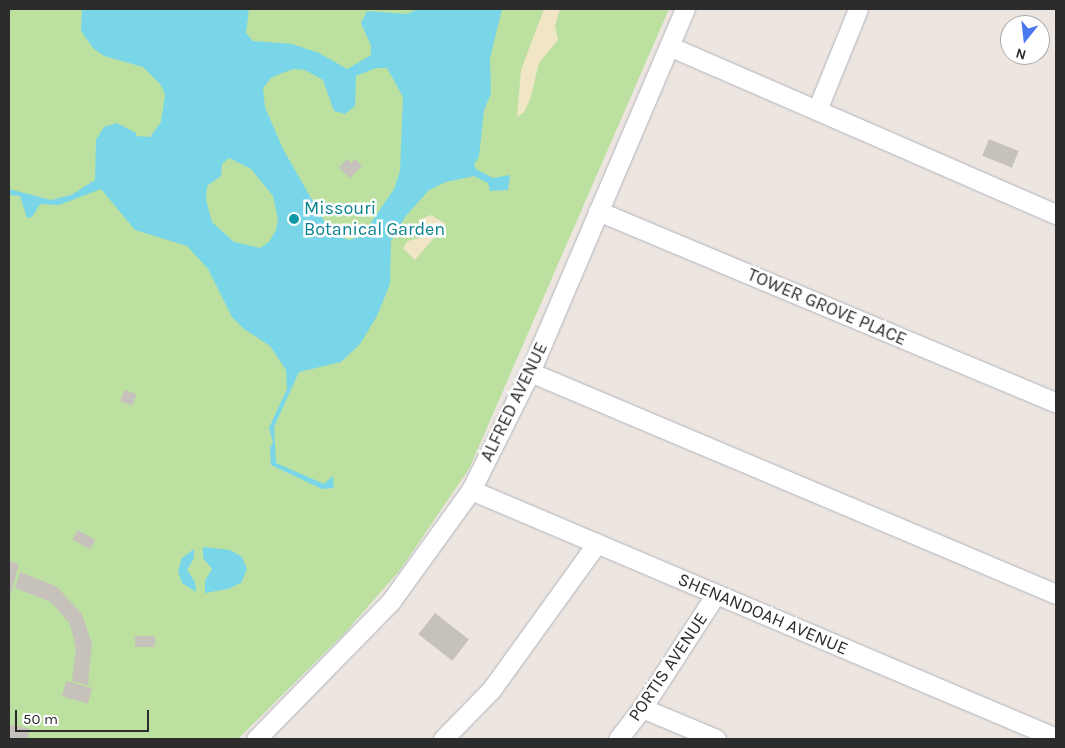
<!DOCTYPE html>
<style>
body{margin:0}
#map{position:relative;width:1065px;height:748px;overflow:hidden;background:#ede6e0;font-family:Karla,sans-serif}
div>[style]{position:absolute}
.green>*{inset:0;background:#bce0a0}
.sand>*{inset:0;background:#f0e5c5}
.water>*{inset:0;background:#79d6e9}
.building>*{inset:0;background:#c6c1bb;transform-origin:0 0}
.roads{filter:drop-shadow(0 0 1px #b0b3bc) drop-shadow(0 0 1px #b0b3bc)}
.minor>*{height:19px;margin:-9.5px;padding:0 9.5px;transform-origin:9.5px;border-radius:9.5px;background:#fff}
.dots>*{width:14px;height:14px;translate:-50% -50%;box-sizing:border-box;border:2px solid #fff;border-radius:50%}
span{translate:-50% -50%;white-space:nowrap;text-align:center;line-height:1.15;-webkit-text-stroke:5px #fff;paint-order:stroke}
.culture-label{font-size:18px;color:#0d838f}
.left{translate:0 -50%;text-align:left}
.street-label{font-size:18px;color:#2c2c2c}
.frame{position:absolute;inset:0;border:10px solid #2c2c2c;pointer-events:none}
.north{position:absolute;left:1000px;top:15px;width:50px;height:50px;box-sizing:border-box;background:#fff;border:1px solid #ababab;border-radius:50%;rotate:196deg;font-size:14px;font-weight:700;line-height:20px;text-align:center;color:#2c2c2c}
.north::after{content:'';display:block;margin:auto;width:18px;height:22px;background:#4a78f0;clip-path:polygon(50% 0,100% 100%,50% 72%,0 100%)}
.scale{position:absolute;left:15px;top:710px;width:134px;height:22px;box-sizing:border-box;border:2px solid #2c2c2c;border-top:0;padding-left:6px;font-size:15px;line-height:18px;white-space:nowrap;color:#2c2c2c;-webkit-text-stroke:4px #fff;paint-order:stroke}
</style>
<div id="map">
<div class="green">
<i style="clip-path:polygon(9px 9px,669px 9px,469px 469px,400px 570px,344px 634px,238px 739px,9px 739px)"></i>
</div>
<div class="sand">
<i style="clip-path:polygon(544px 9px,560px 9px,555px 26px,558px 40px,539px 63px,530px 100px,524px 112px,517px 117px,521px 70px)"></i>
<i style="clip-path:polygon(431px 215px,446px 224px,415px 260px,403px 248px,408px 241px,422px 237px,419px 220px)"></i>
</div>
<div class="water">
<i style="clip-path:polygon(evenodd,82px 9px,249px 9px,246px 33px,253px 41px,292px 44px,319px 53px,347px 69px,371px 55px,371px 46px,361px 23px,367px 11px,407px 14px,418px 9px,502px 9px,490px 58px,491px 94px,484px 110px,479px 156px,474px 165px,476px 169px,493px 178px,510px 175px,508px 190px,490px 191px,488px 183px,474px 176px,446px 182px,429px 190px,405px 217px,391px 241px,390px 284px,377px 316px,360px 344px,341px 362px,299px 372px,274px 427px,276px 463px,324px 484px,333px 476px,334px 488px,322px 489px,271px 465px,270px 448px,273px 442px,269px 428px,287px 389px,286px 370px,270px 346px,244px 329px,232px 317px,208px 269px,187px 246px,135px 230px,101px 189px,59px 205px,40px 204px,32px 217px,27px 218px,20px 196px,9px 195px,9px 189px,51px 200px,71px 195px,95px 180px,96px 140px,104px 127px,117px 123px,136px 133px,136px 136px,150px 137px,161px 122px,165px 95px,161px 85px,143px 67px,104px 56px,93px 48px,81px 31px,82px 9px,376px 68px,387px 68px,403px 97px,400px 171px,394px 189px,362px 236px,349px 240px,331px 233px,283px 149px,265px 107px,263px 88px,271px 78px,282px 73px,294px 69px,305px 70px,323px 80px,334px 111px,345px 114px,355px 106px,356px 76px,376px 68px,82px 9px,229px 158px,251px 169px,273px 196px,278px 219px,276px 230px,269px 242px,260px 248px,234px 242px,212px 222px,206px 200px,207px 186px,221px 176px,222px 164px,229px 158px)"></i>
<i style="clip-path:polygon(203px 547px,230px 550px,242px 557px,247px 569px,241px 583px,228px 589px,205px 593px,205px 581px,212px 569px,203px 558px)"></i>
<i style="clip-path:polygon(194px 549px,194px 558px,187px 570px,195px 582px,196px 592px,182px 583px,178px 571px,182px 558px)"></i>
</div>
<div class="building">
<i style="left:989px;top:139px;width:32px;height:18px;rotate:22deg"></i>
<i style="clip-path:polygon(347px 159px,351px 163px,355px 159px,362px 166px,350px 178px,339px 168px)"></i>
<i style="left:124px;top:390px;width:13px;height:12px;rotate:18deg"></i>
<i style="left:78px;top:530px;width:20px;height:11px;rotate:30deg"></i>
<i style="clip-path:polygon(9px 561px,19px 564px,11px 594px,9px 594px)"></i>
<i style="clip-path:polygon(20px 572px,56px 586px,82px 614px,92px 644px,88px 685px,72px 681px,76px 648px,70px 624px,51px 602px,15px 588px)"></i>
<i style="left:435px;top:613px;width:43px;height:27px;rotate:38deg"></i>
<i style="left:155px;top:636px;width:11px;height:20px;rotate:90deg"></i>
<i style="left:66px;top:681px;width:27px;height:16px;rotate:15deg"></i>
<i style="clip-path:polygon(12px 725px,30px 729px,27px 739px,9px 739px,9px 727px)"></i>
</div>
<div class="roads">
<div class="minor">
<i style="left:669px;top:46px;width:422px;rotate:23.5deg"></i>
<i style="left:817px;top:110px;width:109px;rotate:-67.9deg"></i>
<i style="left:598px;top:211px;width:497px;rotate:22.7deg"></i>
<i style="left:530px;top:372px;width:571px;rotate:22.88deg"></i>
<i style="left:471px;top:490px;width:635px;rotate:22.97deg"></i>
<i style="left:642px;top:708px;width:80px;rotate:22.7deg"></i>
<i style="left:256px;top:739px;width:193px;rotate:-45.6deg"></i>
<i style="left:391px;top:601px;width:137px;rotate:-54.2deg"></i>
<i style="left:471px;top:490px;width:132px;rotate:-63.4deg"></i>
<i style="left:530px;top:372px;width:395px;rotate:-66.9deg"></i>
<i style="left:443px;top:739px;width:69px;rotate:-45.6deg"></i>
<i style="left:491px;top:690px;width:181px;rotate:-54.2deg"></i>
<i style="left:618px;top:739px;width:39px;rotate:-52deg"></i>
<i style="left:642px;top:708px;width:136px;rotate:-57deg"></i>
</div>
</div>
<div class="dots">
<i style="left:294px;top:219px;background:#0f9aa8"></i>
</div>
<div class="culture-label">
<span class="left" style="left:304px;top:219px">Missouri<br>Botanical Garden</span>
</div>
<div class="street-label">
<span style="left:827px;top:307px;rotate:23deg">TOWER GROVE PLACE</span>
<span style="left:514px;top:402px;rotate:-64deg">ALFRED AVENUE</span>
<span style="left:763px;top:614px;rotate:23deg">SHENANDOAH AVENUE</span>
<span style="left:668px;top:667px;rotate:-56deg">PORTIS AVENUE</span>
</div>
<div class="frame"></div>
<div class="north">N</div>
<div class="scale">50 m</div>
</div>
